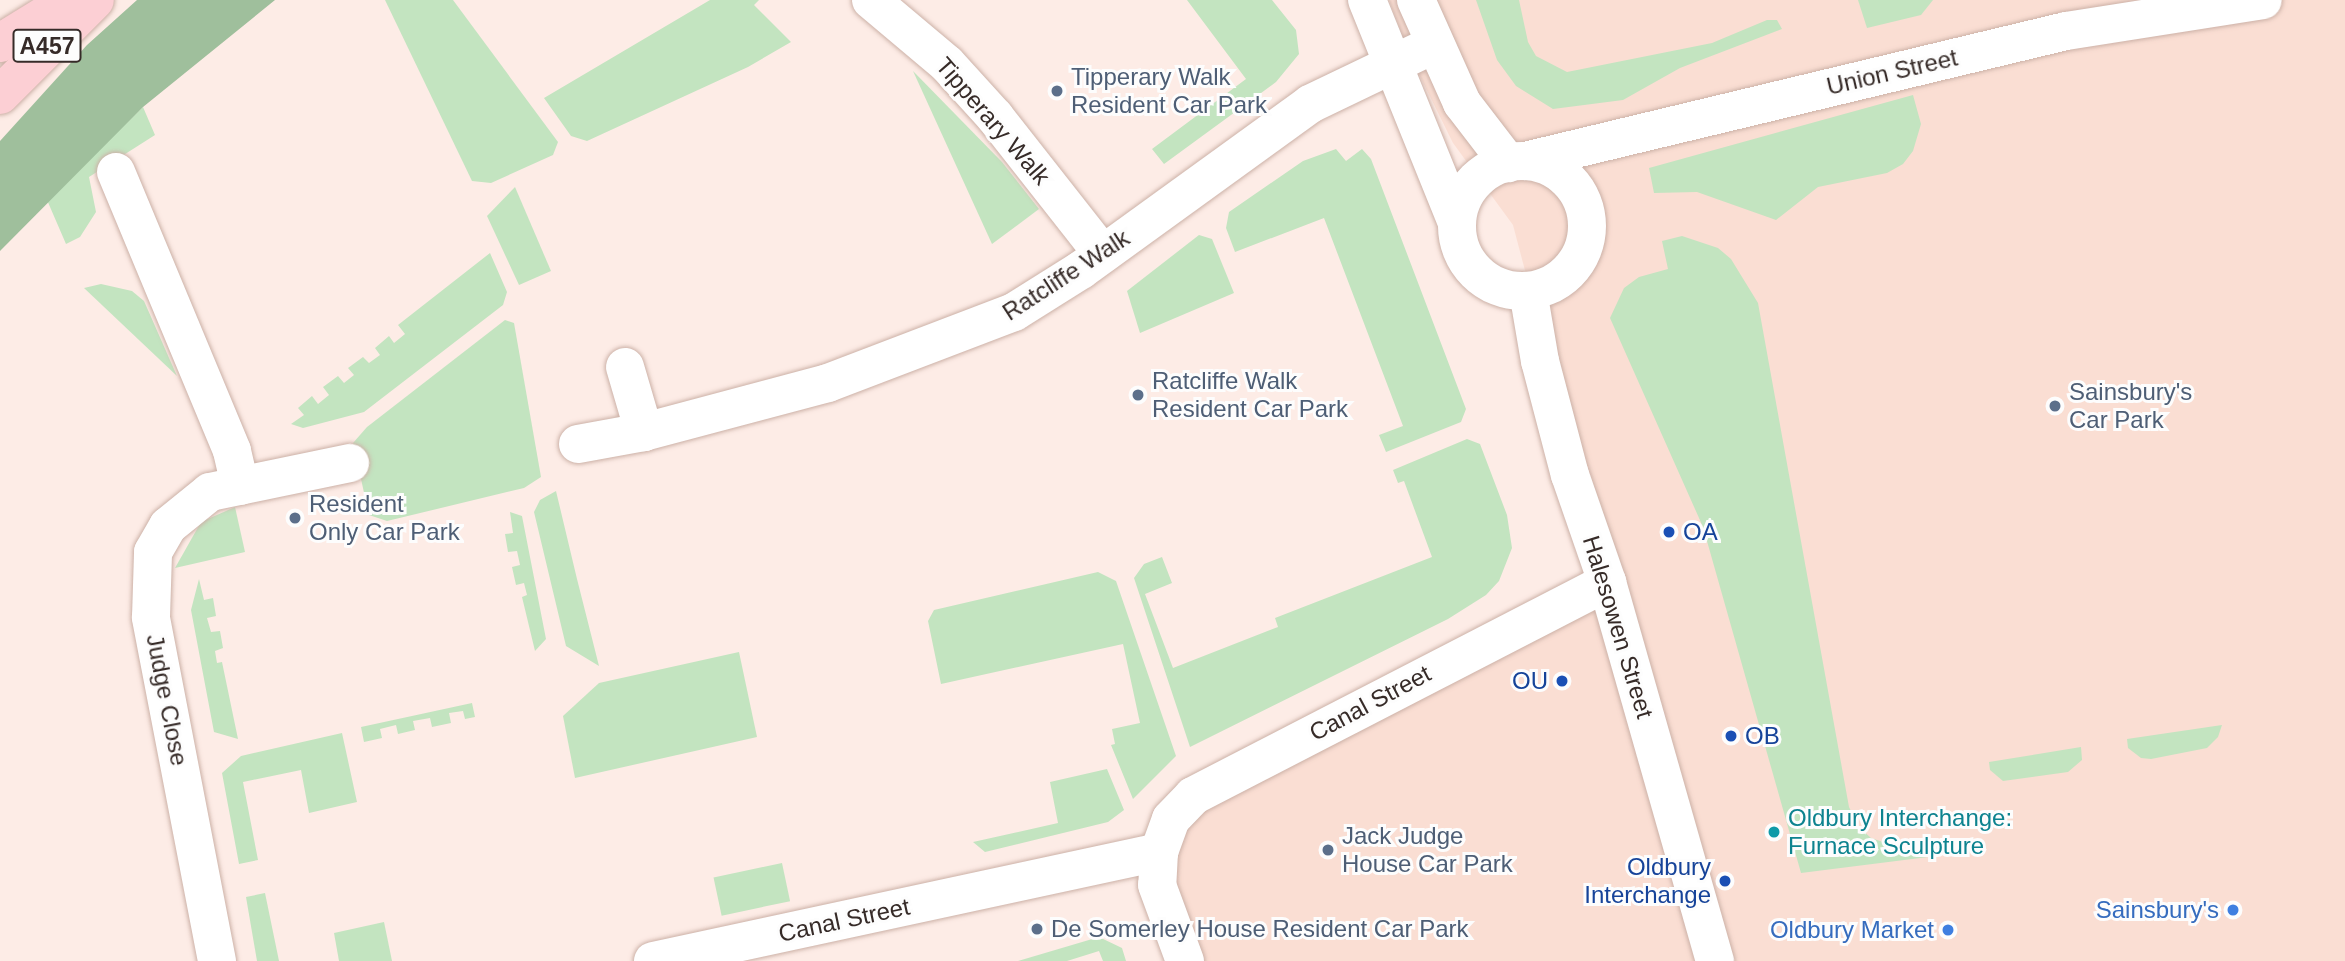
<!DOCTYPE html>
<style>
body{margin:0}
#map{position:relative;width:2345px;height:961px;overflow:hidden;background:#fdece6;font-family:Helvetica,sans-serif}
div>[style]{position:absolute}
.built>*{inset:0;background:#faded3}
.green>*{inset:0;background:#c3e4c0;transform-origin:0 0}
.forest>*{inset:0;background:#9fbf9c}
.roads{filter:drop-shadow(0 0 2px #ccb1a7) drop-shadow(0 0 2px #ccb1a7)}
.street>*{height:38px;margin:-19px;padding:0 19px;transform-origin:19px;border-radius:19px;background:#fff}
.secondary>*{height:38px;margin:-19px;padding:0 19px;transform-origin:19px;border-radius:19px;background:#fff}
.secondary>.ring{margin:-19px;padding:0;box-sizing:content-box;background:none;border:38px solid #fff;border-radius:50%}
.primary>*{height:38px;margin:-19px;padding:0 19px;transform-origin:19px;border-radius:19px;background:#fccfd4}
.dots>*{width:19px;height:19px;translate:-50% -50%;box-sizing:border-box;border:4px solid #fdfdfd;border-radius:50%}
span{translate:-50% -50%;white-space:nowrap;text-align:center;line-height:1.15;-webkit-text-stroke:6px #fdfdfd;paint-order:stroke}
.shield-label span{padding:2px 5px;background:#fdfdfd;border:2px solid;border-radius:5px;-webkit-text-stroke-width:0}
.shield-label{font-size:23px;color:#362b28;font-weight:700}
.street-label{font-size:24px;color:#362b28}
.service-label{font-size:24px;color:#4e5e75}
.left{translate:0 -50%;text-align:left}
.transit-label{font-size:24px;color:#164399}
.right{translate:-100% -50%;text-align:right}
.culture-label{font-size:24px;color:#0d838f}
.shop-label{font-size:24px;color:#366cbe}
</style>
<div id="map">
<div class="built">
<i style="clip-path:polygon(1389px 0,2345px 0,2345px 961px,1185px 961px,1159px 852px,1171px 820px,1607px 582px,1513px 225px,1453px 143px,1409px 54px)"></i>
</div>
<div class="green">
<i style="clip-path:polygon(385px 0,453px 0,558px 142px,553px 155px,491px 183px,472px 181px)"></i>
<i style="clip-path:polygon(710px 0,759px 0,754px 5px,791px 42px,748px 67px,587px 141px,571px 136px,544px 98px)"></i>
<i style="clip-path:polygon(1187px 0,1272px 0,1296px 30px,1299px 54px,1276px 82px,1164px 164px,1152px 149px,1246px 79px)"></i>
<i style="clip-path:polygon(1476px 0,1519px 0,1528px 42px,1536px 56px,1567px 72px,1712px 43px,1767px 20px,1777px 20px,1782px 29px,1680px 68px,1623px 100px,1553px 109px,1516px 86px,1497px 60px)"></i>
<i style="clip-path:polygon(1858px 0,1933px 0,1921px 15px,1867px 28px)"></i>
<i style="clip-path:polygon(913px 71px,1002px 162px,1039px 209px,992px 244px)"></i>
<i style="clip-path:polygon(1913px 95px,1921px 124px,1913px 151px,1903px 164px,1887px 173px,1818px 187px,1776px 220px,1697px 192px,1654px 193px,1649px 168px)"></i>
<i style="clip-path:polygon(143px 107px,155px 135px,89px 177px,96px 212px,80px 237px,66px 244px,47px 200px)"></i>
<i style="clip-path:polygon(1336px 149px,1346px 161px,1362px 149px,1371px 159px,1466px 409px,1461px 422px,1386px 452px,1379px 435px,1403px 426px,1324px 218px,1235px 252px,1226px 228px,1229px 212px,1303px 161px)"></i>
<i style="clip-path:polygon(515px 187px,551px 271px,519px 285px,487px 216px)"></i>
<i style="clip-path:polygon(1199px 235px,1212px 239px,1234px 293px,1140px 333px,1127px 291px)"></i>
<i style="clip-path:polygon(1682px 236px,1718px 248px,1731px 259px,1758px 303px,1849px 807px,1859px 827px,1871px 838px,1928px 857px,1801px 873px,1703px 527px,1610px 318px,1624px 288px,1639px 277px,1668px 269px,1662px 241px)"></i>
<i style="clip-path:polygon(490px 253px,507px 292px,503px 305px,364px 412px,303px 428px,291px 424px,304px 415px,298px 408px,312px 396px,318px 404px,329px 395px,323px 387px,338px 376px,344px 383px,354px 375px,348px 368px,363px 357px,369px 363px,380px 355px,375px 348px,389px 336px,394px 343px,405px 334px,398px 325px)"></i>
<i style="clip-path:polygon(101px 284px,132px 291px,144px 301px,177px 376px,84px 288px)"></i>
<i style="clip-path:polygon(505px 320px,514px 323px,541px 477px,524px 488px,387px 521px,369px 515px,353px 443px,367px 427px)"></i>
<i style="clip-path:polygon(1467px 439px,1480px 444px,1507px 515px,1512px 548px,1499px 581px,1486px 595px,1448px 619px,1190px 747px,1134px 578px,1144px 564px,1162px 557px,1172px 583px,1145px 594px,1173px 668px,1278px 627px,1275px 618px,1432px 557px,1404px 481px,1398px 483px,1393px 470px)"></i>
<i style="clip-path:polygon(556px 491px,577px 579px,599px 666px,566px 646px,534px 512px,540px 500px)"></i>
<i style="clip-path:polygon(235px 507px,245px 552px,175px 568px,201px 522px)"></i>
<i style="clip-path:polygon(510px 512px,522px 516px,546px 639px,535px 651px,522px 597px,527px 595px,524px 583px,516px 585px,512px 567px,520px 565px,517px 551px,508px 552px,505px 534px,513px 533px)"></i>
<i style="clip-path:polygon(1098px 572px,1116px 581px,1176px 756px,1133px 799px,1111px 745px,1115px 744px,1112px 729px,1140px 723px,1123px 644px,941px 684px,928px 621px,934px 610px)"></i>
<i style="clip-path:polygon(199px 579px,204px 600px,213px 598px,216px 616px,207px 618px,211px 632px,220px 631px,223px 648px,215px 651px,217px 663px,222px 662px,238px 739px,214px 732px,191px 610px)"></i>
<i style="clip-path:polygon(739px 652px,757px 737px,575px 778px,563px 716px,599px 683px)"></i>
<i style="clip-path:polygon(472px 703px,475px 717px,465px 719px,463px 711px,449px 713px,451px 723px,432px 727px,430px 718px,413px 721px,415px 730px,398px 734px,396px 725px,380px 729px,382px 738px,364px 742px,361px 727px)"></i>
<i style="clip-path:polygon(2222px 725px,2218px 737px,2207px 748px,2151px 759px,2141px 758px,2128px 748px,2127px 739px)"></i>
<i style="clip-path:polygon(342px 733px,357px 802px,309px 813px,301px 770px,243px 782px,258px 860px,239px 864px,222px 773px,241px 756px)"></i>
<i style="clip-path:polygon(2081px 747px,2082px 760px,2068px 772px,2003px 781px,1990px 770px,1989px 762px)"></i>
<i style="clip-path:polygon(1107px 769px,1124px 810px,1108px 822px,985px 852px,973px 842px,1058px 823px,1050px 782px)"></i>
<i style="left:782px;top:863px;width:39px;height:70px;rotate:78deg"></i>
<i style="clip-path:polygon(265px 893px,279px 961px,257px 961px,246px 897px)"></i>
<i style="clip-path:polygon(384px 922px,392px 961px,339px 961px,334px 933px)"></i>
<i style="clip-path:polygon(1099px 937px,1122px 948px,1126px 961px,1103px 961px,1099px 951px,1067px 961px,1018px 961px)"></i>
</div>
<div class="forest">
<i style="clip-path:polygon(137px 0,275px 0,143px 107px,0 251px,0 141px,87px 45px)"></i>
</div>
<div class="roads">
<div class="street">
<i style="left:871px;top:0;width:99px;rotate:40.1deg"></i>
<i style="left:947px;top:64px;width:72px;rotate:47.8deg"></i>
<i style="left:995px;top:117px;width:174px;rotate:51.8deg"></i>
<i style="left:1525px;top:161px;width:556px;rotate:-13.51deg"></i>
<i style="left:2066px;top:31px;width:199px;rotate:-8.9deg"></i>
<i style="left:116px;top:172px;width:302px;rotate:67.4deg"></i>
<i style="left:232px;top:451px;width:36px;rotate:77deg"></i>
<i style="left:625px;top:367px;width:68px;rotate:73.7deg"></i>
<i style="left:578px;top:444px;width:67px;rotate:-10.3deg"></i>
<i style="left:644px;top:432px;width:190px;rotate:-14.9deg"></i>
<i style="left:828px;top:383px;width:199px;rotate:-20.9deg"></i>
<i style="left:1014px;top:312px;width:79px;rotate:-32.1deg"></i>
<i style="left:1081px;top:270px;width:283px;rotate:-35.9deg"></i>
<i style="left:1310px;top:104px;width:136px;rotate:-25.6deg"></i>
<i style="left:1159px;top:852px;width:33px;rotate:93deg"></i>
<i style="left:1157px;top:885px;width:81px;rotate:69.8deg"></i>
<i style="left:217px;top:961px;width:350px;rotate:-100.9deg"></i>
<i style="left:151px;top:617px;width:65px;rotate:-88.2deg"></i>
<i style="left:153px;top:552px;width:30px;rotate:-60deg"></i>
<i style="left:168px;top:526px;width:54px;rotate:-39deg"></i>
<i style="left:210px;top:492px;width:143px;rotate:-11.7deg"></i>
<i style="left:653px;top:961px;width:518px;rotate:-12.16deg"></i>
<i style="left:1159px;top:852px;width:35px;rotate:-70deg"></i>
<i style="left:1171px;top:819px;width:32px;rotate:-46deg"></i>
<i style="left:1193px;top:796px;width:466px;rotate:-27.3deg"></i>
</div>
<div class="secondary">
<i style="left:1367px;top:0;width:240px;rotate:68deg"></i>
<i style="left:1416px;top:0;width:113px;rotate:65.9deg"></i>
<i style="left:1462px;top:103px;width:76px;rotate:52.5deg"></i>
<i class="ring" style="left:1457px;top:161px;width:92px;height:92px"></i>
<i style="left:1528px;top:291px;width:71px;rotate:80.3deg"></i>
<i style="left:1540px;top:361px;width:118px;rotate:75.3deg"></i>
<i style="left:1570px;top:475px;width:113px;rotate:70.9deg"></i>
<i style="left:1607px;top:582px;width:394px;rotate:74.1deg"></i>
</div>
<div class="primary">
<i style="left:0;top:43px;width:82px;rotate:-31.6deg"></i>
<i style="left:0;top:95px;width:134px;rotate:-45deg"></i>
</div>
</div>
<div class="dots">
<i style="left:1057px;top:91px;background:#5c6f8a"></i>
<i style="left:1138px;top:395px;background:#5c6f8a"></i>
<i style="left:2055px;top:406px;background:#5c6f8a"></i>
<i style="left:295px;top:518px;background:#5c6f8a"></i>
<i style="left:1669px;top:532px;background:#1a4fb4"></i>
<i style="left:1562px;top:681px;background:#1a4fb4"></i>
<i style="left:1731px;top:736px;background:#1a4fb4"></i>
<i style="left:1774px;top:832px;background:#0f9aa8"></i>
<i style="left:1328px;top:850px;background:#5c6f8a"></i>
<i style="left:1725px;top:881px;background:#1a4fb4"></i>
<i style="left:2233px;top:910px;background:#3f7fe0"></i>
<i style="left:1037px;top:929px;background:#5c6f8a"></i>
<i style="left:1948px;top:930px;background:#3f7fe0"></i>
</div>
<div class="shield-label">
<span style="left:47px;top:46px">A457</span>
</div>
<div class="street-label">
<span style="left:1892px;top:72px;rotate:-13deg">Union Street</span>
<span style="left:993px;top:121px;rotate:49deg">Tipperary Walk</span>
<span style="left:1066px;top:275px;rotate:-33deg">Ratcliffe Walk</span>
<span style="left:1618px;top:627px;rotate:73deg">Halesowen Street</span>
<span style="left:167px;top:700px;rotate:79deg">Judge Close</span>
<span style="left:1370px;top:703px;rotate:-28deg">Canal Street</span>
<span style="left:844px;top:920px;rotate:-12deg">Canal Street</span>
</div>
<div class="service-label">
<span class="left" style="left:1071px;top:91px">Tipperary Walk<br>Resident Car Park</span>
<span class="left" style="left:1152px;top:395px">Ratcliffe Walk<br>Resident Car Park</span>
<span class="left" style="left:2069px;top:406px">Sainsbury's<br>Car Park</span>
<span class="left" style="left:309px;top:518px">Resident<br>Only Car Park</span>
<span class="left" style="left:1342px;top:850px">Jack Judge<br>House Car Park</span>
<span class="left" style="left:1051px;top:929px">De Somerley House Resident Car Park</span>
</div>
<div class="transit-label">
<span class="left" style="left:1683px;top:532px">OA</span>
<span class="right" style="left:1548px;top:681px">OU</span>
<span class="left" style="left:1745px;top:736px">OB</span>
<span class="right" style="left:1711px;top:881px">Oldbury<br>Interchange</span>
</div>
<div class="culture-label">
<span class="left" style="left:1788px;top:832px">Oldbury Interchange:<br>Furnace Sculpture</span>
</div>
<div class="shop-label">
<span class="right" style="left:2219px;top:910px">Sainsbury's</span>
<span class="right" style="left:1934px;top:930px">Oldbury Market</span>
</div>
</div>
